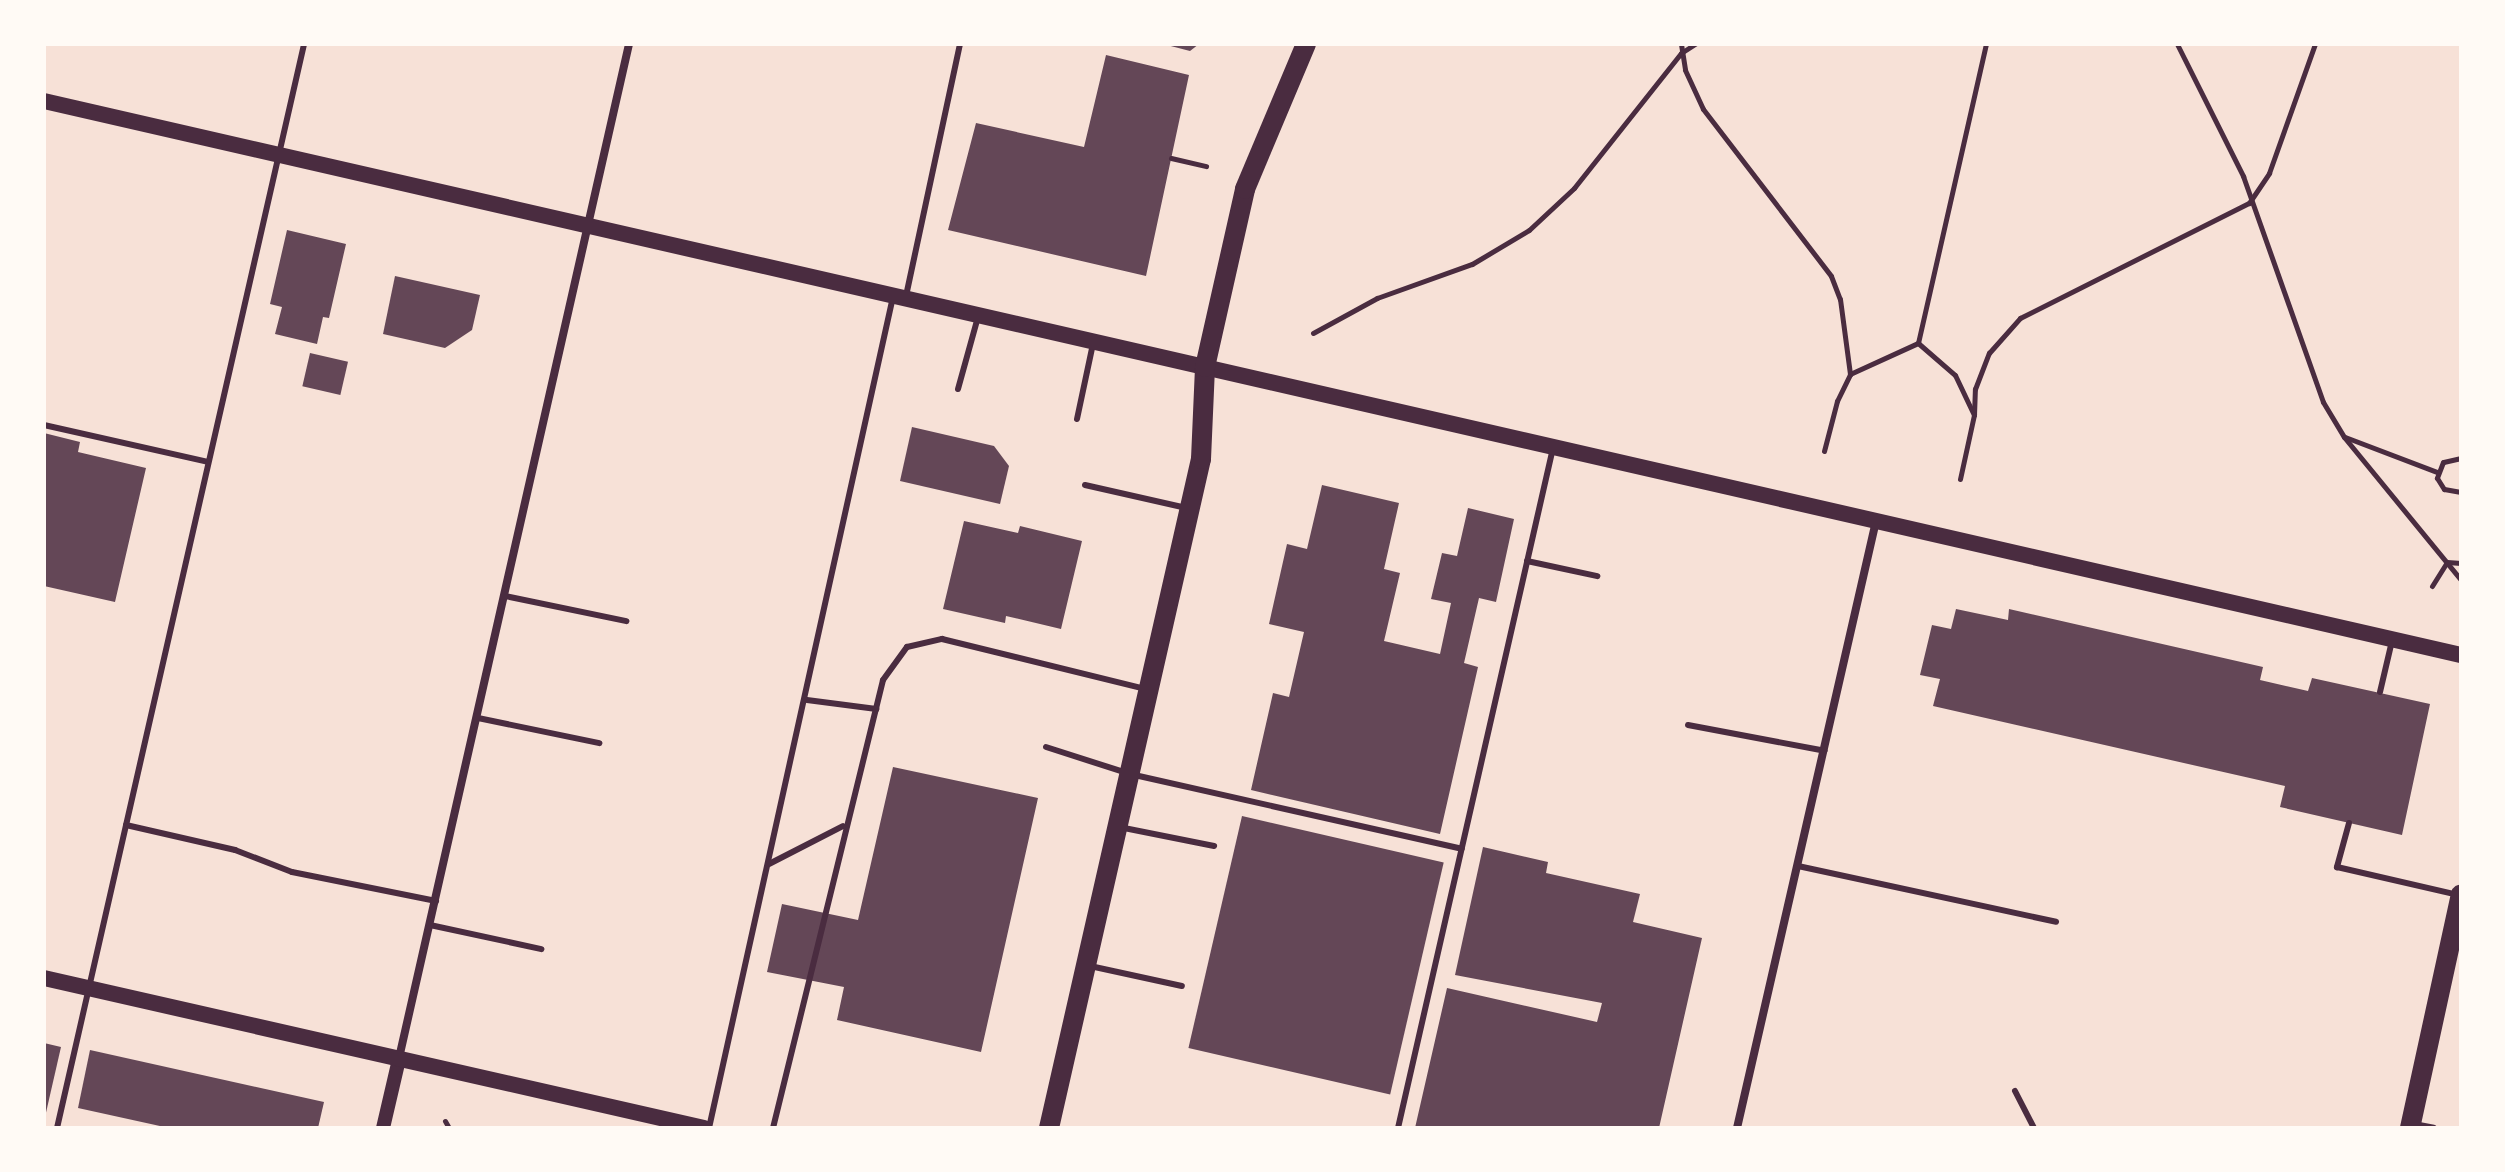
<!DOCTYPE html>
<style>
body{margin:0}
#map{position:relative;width:2505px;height:1172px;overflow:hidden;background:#f7e1d7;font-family:Jost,sans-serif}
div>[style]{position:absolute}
.building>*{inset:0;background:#644757;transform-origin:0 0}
.path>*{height:5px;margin:-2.5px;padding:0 2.5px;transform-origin:2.5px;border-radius:2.5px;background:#4a2c40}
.service>*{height:6px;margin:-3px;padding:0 3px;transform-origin:3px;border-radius:3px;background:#4a2c40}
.minor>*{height:8px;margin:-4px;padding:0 4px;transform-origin:4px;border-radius:4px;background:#4a2c40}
.tertiary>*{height:14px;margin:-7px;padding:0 7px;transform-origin:7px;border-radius:7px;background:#4a2c40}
.secondary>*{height:16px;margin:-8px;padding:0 8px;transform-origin:8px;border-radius:8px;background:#4a2c40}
.primary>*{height:20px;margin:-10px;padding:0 10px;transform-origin:10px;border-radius:10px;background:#4a2c40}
span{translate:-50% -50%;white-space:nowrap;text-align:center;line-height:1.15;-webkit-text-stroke:8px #fffaf5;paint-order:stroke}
.frame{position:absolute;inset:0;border:46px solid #fffaf5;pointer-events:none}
</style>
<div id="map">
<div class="building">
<i style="clip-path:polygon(1163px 44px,1199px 44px,1190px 51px)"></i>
<i style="clip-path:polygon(1106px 55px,1189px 75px,1146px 276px,948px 230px,976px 123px,1084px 147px)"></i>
<i style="clip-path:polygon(287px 230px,346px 244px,329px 318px,323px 317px,317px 344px,275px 334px,282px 307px,270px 304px)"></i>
<i style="clip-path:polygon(395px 276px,480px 295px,472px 330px,445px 348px,383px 334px)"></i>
<i style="left:310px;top:353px;width:39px;height:34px;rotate:13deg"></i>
<i style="clip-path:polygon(912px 427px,994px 446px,1009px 466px,1000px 504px,900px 481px)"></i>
<i style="clip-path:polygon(44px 433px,80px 442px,78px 452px,146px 468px,115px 602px,44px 586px)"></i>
<i style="clip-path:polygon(1322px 485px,1399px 503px,1384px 569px,1400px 573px,1384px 641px,1440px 654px,1451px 603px,1431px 599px,1442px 553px,1457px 556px,1468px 508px,1514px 519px,1496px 602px,1479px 598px,1464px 663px,1478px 667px,1440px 834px,1251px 790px,1273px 693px,1289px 697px,1304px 632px,1269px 624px,1287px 544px,1307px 549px)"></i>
<i style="clip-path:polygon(964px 521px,1018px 533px,1020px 526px,1082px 541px,1061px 629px,1006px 616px,1005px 623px,943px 609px)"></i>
<i style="clip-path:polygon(1956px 609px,2008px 620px,2009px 609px,2263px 667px,2260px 680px,2308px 691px,2312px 678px,2430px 704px,2402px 835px,2280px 807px,2285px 786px,1933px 706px,1940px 679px,1920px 675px,1932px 625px,1951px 629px)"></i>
<i style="clip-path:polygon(893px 767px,1038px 798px,981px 1052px,837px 1020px,844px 987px,767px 972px,782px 904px,858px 920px)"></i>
<i style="left:1242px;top:816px;width:207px;height:238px;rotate:13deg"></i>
<i style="clip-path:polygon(1483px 847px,1548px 862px,1546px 873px,1640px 894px,1633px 922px,1702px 938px,1659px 1128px,1415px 1128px,1447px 988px,1597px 1022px,1602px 1003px,1455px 975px)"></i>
<i style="clip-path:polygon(44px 1043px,61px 1047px,45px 1117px,44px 1117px)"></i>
<i style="clip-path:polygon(90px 1050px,324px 1102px,318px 1128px,169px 1128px,78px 1108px)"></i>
</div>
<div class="path">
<i style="left:1681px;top:44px;width:26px;rotate:81deg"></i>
<i style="left:1685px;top:70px;width:43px;rotate:65.2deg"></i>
<i style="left:1703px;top:109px;width:210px;rotate:52.5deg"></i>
<i style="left:1831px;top:276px;width:25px;rotate:69deg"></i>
<i style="left:1840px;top:299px;width:76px;rotate:82.4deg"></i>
<i style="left:1850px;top:374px;width:75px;rotate:-24.5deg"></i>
<i style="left:1918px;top:343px;width:49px;rotate:40.9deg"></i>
<i style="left:1955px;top:375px;width:44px;rotate:64.6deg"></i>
<i style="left:1974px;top:415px;width:26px;rotate:-88deg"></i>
<i style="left:1975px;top:389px;width:39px;rotate:-69deg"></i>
<i style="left:1989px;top:353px;width:47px;rotate:-48.5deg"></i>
<i style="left:2020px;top:318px;width:256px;rotate:-26.7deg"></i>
<i style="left:2249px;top:203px;width:36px;rotate:-56deg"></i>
<i style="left:2269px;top:173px;width:137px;rotate:-70.4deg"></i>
<i style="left:2177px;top:44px;width:148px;rotate:63.4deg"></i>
<i style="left:2243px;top:176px;width:240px;rotate:70.5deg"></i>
<i style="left:2323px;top:402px;width:41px;rotate:59deg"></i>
<i style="left:2344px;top:437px;width:185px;rotate:50.7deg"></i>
<i style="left:1171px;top:158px;width:36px;rotate:13deg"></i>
<i style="left:1313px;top:333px;width:73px;rotate:-28.7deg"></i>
<i style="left:1377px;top:298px;width:101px;rotate:-19.7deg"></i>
<i style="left:1472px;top:264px;width:66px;rotate:-30.8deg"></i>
<i style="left:1529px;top:230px;width:62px;rotate:-43deg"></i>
<i style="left:1574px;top:188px;width:172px;rotate:-51.6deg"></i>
<i style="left:1681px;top:53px;width:17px;rotate:-33deg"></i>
<i style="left:1918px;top:343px;width:307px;rotate:-77.2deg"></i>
<i style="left:2345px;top:437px;width:98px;rotate:20.8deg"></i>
<i style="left:1824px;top:451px;width:52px;rotate:-75.4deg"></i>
<i style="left:1837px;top:401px;width:30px;rotate:-64deg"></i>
<i style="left:2461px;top:458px;width:18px;rotate:167deg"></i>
<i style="left:2443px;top:462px;width:17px;rotate:111deg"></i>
<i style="left:2437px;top:478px;width:13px;rotate:58deg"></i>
<i style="left:2444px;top:489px;width:17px;rotate:10deg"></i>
<i style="left:1960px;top:479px;width:66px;rotate:-77.7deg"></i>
<i style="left:2432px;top:586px;width:28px;rotate:-58deg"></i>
<i style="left:2447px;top:562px;width:14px;rotate:4deg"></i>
<i style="left:445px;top:1121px;width:8px;rotate:60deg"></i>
</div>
<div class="service">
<i style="left:906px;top:296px;width:258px;rotate:-77.9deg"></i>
<i style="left:958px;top:389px;width:75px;rotate:-74.5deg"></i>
<i style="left:1077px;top:419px;width:77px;rotate:-78deg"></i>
<i style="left:44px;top:425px;width:168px;rotate:12.7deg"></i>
<i style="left:1085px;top:485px;width:104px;rotate:12.8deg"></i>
<i style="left:1527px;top:561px;width:72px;rotate:12.1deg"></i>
<i style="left:505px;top:596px;width:124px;rotate:11.7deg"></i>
<i style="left:2380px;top:692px;width:52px;rotate:-76.8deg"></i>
<i style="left:807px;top:700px;width:70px;rotate:7.4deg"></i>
<i style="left:478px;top:718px;width:124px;rotate:11.7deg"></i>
<i style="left:1688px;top:725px;width:139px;rotate:10.7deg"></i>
<i style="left:1046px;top:747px;width:88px;rotate:17.8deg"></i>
<i style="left:1130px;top:774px;width:340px;rotate:12.7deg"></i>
<i style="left:2349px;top:823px;width:46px;rotate:105.3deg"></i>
<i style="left:2337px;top:867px;width:124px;rotate:13deg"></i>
<i style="left:126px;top:825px;width:112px;rotate:12.9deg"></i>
<i style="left:235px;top:850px;width:61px;rotate:21.1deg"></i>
<i style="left:292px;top:872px;width:147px;rotate:11.4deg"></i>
<i style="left:1119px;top:827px;width:97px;rotate:11.3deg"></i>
<i style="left:769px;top:864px;width:83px;rotate:-27.2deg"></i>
<i style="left:1798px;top:866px;width:264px;rotate:12.2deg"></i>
<i style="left:430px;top:925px;width:114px;rotate:12.2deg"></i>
<i style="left:1090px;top:966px;width:94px;rotate:12.3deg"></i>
<i style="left:2015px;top:1091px;width:42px;rotate:62.8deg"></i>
<i style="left:2414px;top:1124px;width:20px;rotate:11deg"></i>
<i style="left:57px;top:1128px;width:1112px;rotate:-77.16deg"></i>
<i style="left:709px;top:1128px;width:851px;rotate:-77.52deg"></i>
<i style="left:773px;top:1128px;width:461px;rotate:-76.2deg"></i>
<i style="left:883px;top:680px;width:41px;rotate:-54deg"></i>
<i style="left:907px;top:647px;width:36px;rotate:-13deg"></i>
<i style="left:942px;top:639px;width:209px;rotate:13.8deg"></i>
<i style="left:1398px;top:1128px;width:697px;rotate:-77.16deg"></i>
</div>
<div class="minor">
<i style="left:399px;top:1058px;width:1040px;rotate:-77.22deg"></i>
<i style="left:1737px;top:1128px;width:623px;rotate:-77.1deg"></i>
</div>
<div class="tertiary">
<i style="left:383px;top:1128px;width:71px;rotate:-76.9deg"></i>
</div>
<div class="secondary">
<i style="left:44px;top:101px;width:2480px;rotate:12.91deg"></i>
<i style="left:44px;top:978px;width:677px;rotate:12.8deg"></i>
</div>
<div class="primary">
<i style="left:1049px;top:1128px;width:686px;rotate:-77.2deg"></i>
<i style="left:1201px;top:459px;width:92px;rotate:-87.5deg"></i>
<i style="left:1205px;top:367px;width:182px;rotate:-77.3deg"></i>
<i style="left:1245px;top:189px;width:157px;rotate:-67.2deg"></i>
<i style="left:2410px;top:1128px;width:239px;rotate:-77.7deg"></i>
</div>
<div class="frame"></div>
</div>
